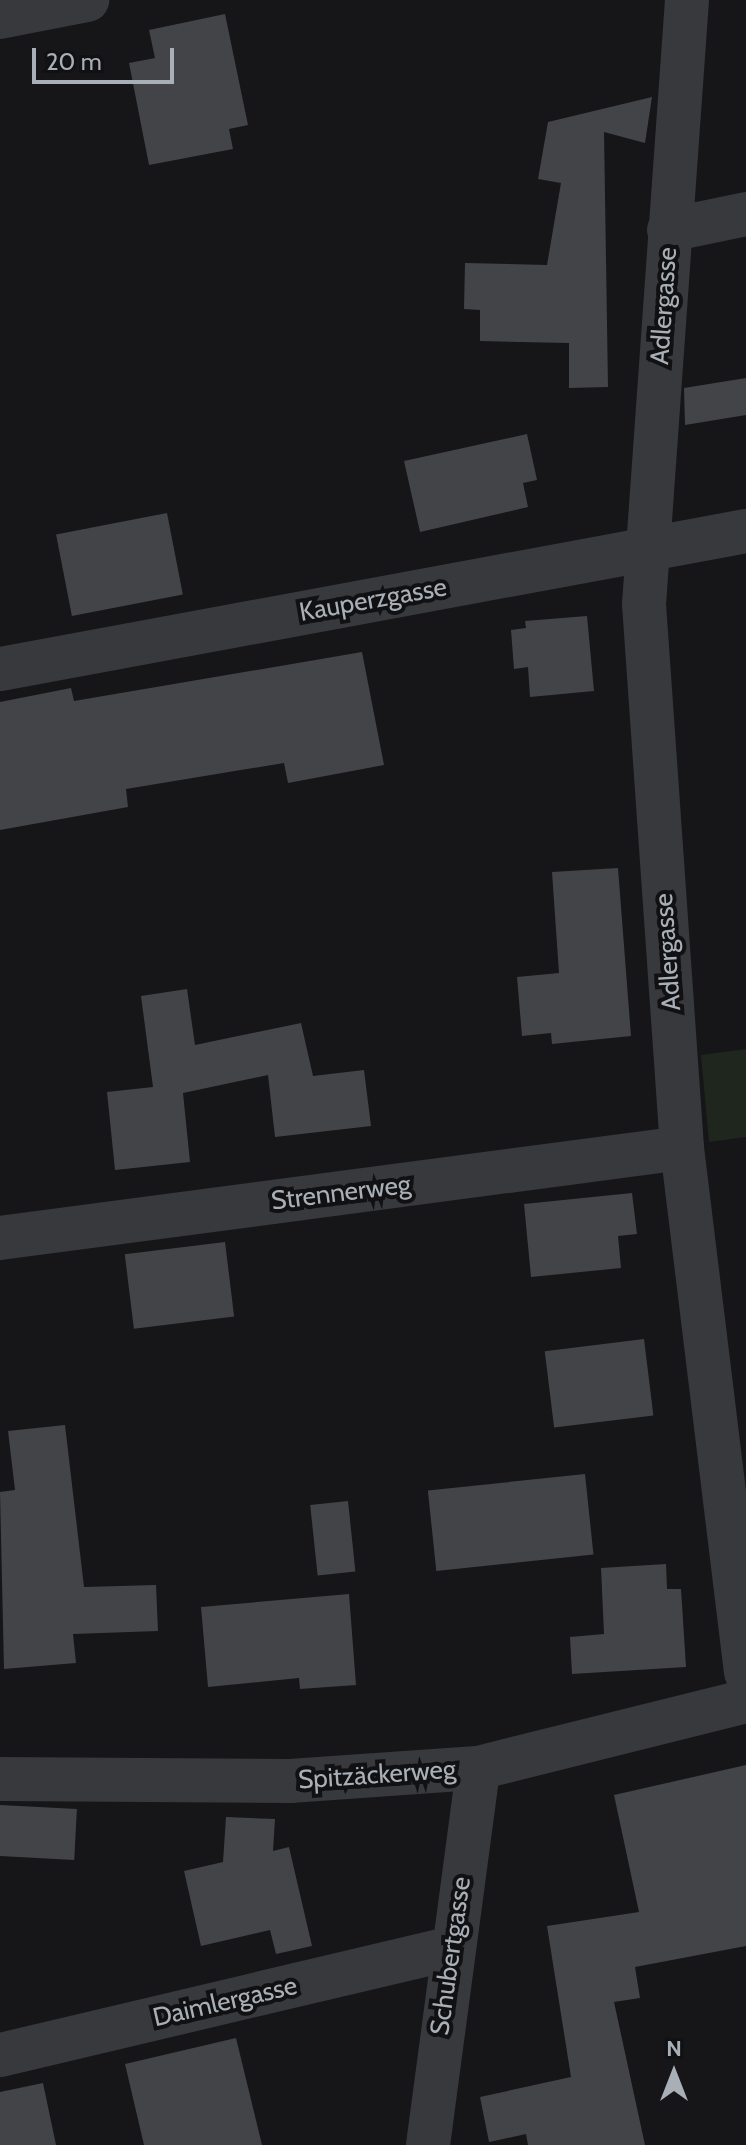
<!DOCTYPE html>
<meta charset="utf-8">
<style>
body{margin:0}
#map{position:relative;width:746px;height:2145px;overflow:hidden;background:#161618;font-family:Cabin,sans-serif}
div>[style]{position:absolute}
.green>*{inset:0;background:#1e261e}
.building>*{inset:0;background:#434448;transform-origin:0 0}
.minor>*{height:44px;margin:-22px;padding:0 22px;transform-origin:22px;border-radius:22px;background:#37393d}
span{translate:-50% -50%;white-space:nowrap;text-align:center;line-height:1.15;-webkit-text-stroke:8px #111113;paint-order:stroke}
.street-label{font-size:26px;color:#a9afb7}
.north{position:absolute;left:634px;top:2033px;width:80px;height:80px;-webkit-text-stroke:6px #111113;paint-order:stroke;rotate:0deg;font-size:22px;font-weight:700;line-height:32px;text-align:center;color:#a9afb7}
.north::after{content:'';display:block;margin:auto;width:28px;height:36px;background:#a9afb7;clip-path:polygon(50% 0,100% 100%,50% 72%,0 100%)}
.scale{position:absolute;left:32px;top:48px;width:142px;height:36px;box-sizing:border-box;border:4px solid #a9afb7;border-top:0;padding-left:10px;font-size:24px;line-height:28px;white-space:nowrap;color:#a9afb7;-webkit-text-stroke:6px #111113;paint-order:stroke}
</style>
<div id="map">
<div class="green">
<i style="clip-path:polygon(746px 1049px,746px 1137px,709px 1142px,701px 1055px)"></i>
</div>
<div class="building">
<i style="clip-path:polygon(225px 14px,248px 125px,229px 129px,233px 149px,149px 165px,129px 63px,155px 58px,149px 30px)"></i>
<i style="clip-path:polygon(652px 97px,645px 143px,604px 132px,608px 387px,569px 388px,569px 343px,480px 341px,480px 310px,464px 309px,465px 263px,547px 265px,561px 183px,538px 179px,548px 122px)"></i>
<i style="clip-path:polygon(746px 378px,746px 415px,685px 425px,684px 388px)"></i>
<i style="clip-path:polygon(527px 434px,537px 480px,523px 483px,528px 507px,420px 532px,404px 461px)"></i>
<i style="left:167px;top:513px;width:83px;height:113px;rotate:79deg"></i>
<i style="clip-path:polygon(587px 616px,594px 691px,530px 697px,528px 667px,514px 669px,511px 630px,526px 628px,525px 621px)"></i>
<i style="clip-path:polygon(362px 652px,384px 765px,288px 783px,284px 763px,126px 789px,128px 807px,0 830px,0 702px,71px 688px,74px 701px)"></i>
<i style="clip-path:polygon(618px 868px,631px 1036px,552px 1044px,551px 1033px,522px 1036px,517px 977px,559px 973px,552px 872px)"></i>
<i style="clip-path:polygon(187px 989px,195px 1045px,301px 1023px,313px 1076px,364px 1070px,371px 1126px,275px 1137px,268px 1075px,183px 1093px,190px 1162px,115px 1170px,107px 1092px,153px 1087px,141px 996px)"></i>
<i style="clip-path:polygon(632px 1193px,637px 1234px,618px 1236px,621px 1268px,531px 1277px,524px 1204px)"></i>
<i style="left:225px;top:1242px;width:75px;height:101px;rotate:83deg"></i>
<i style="left:644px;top:1339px;width:77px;height:100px;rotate:83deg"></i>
<i style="clip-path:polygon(65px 1425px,84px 1587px,156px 1585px,158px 1631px,73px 1634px,76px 1663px,4px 1669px,0 1492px,15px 1490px,8px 1431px)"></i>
<i style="left:585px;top:1474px;width:81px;height:158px;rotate:84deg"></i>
<i style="left:348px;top:1501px;width:71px;height:38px;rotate:84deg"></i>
<i style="clip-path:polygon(666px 1564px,667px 1589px,681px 1589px,686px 1667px,572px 1674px,570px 1637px,604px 1634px,601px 1568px)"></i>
<i style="clip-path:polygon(349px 1594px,356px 1685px,300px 1689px,299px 1678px,208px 1687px,201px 1607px)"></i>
<i style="clip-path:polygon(746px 1765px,746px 1946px,635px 1967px,640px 1998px,614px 2002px,645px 2145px,528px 2145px,526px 2134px,489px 2142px,480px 2097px,571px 2077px,547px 1926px,639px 1912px,614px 1795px)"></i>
<i style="left:0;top:1805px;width:77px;height:51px;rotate:3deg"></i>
<i style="clip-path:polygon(226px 1817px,275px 1819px,273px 1851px,289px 1847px,312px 1946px,276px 1954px,270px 1930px,201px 1946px,184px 1871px,223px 1862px)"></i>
<i style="clip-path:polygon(236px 2038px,262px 2145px,144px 2145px,125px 2064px)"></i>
<i style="clip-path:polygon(43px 2083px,56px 2145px,0 2145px,0 2092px)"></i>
</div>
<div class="minor">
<i style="left:687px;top:0;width:606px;rotate:94.07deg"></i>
<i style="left:644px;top:604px;width:545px;rotate:86deg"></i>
<i style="left:682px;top:1148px;width:528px;rotate:83.04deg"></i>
<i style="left:0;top:17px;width:89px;rotate:-11.1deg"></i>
<i style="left:669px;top:230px;width:79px;rotate:-11.7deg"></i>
<i style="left:0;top:669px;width:759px;rotate:-10.48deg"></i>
<i style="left:0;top:1238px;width:688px;rotate:-7.52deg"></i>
<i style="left:0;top:1779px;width:290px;rotate:0.4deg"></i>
<i style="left:290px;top:1781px;width:188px;rotate:-4deg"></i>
<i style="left:478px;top:1768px;width:276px;rotate:-14deg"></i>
<i style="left:0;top:2055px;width:462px;rotate:-13.3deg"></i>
<i style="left:428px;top:2145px;width:380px;rotate:-82.4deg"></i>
</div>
<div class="street-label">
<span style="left:664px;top:306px;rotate:-86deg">Adlergasse</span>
<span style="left:373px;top:600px;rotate:-10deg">Kauperzgasse</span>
<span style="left:668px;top:952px;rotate:-94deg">Adlergasse</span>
<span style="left:341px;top:1193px;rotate:-7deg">Strennerweg</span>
<span style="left:377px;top:1775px;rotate:-4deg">Spitzäckerweg</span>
<span style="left:451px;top:1956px;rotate:-82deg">Schubertgasse</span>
<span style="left:225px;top:2002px;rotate:-13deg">Daimlergasse</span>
</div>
<div class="north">N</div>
<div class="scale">20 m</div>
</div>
